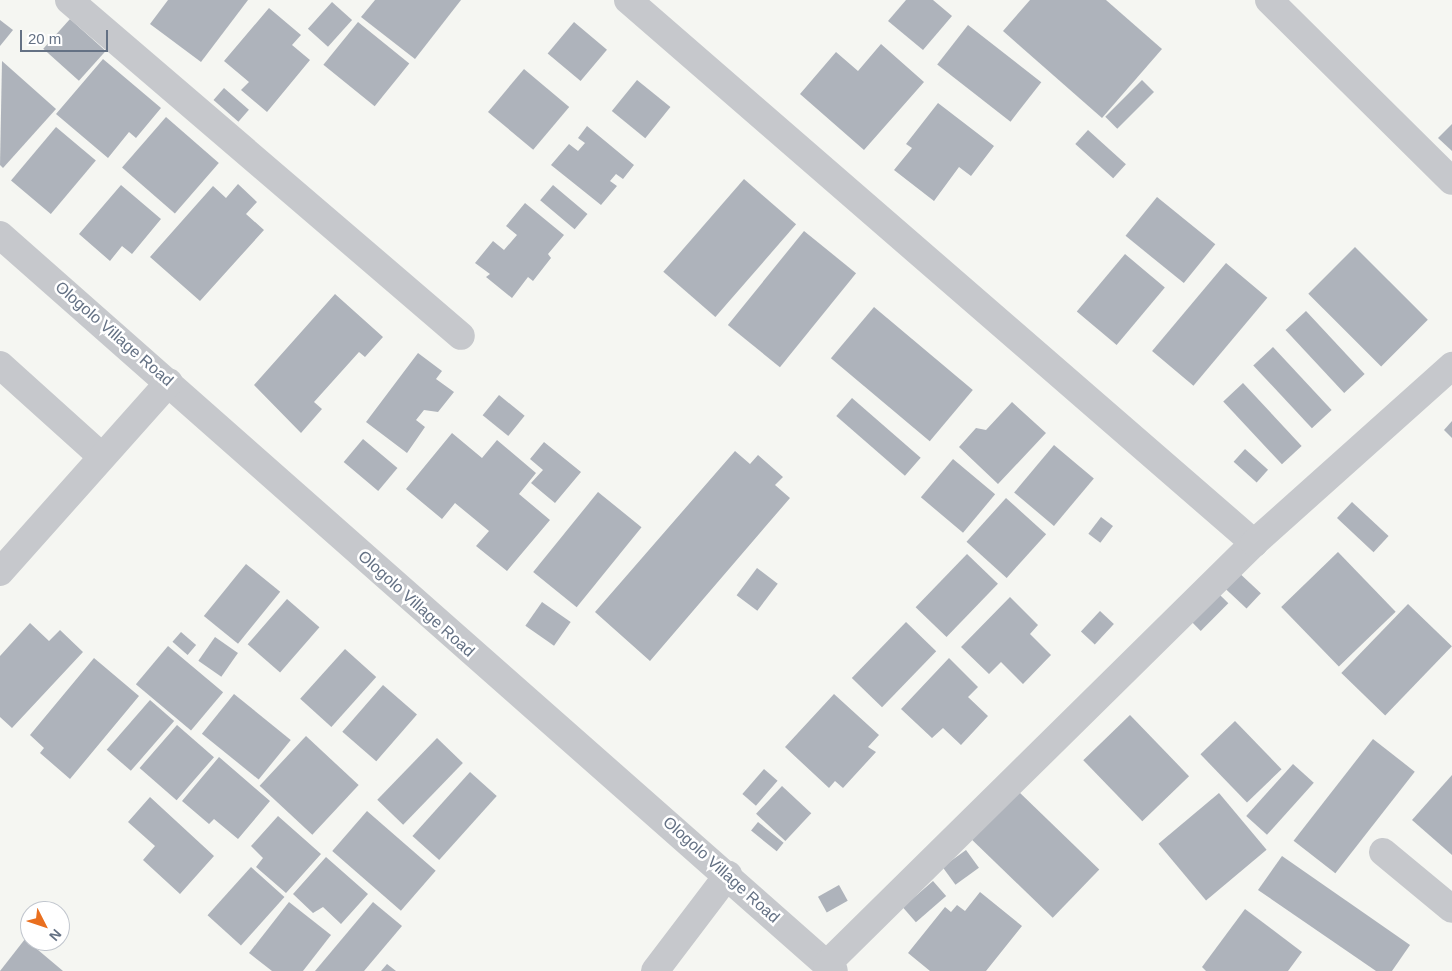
<!DOCTYPE html>
<style>
body{margin:0}
#map{position:relative;width:1452px;height:971px;overflow:hidden;background:#f5f6f2;font-family:Helvetica,sans-serif}
div>[style]{position:absolute}
.building>*{inset:0;background:#aeb3bb;transform-origin:0 0}
.minor>*{height:28px;margin:-14px;padding:0 14px;transform-origin:14px;border-radius:14px;background:#c6c8cc}
span{translate:-50% -50%;white-space:nowrap;text-align:center;line-height:1.15;-webkit-text-stroke:5px #fff;paint-order:stroke}
.street-label{font-size:16px;color:#647184}
.north{position:absolute;left:20px;top:901px;width:50px;height:50px;box-sizing:border-box;background:#fff;border:1px solid #c1c6ce;border-radius:50%;rotate:131deg;font-size:14px;font-weight:700;line-height:20px;text-align:center;color:#647184}
.north::after{content:'';display:block;margin:auto;width:18px;height:22px;background:#e96f1f;clip-path:polygon(50% 0,100% 100%,50% 72%,0 100%)}
.scale{position:absolute;left:20px;top:30px;width:88px;height:22px;box-sizing:border-box;border:2px solid #647184;border-top:0;padding-left:6px;font-size:15px;line-height:18px;white-space:nowrap;color:#647184;-webkit-text-stroke:4px #fff;paint-order:stroke}
</style>
<div id="map">
<div class="building">
<i style="clip-path:polygon(168px 0,248px 0,201px 62px,150px 24px)"></i>
<i style="clip-path:polygon(375px 0,461px 0,415px 59px,361px 17px)"></i>
<i style="clip-path:polygon(906px 0,933px 0,952px 16px,923px 50px,888px 21px)"></i>
<i style="clip-path:polygon(1030px 0,1106px 0,1162px 49px,1102px 118px,1003px 31px)"></i>
<i style="left:332px;top:2px;width:27px;height:36px;rotate:42deg"></i>
<i style="clip-path:polygon(269px 8px,301px 35px,292px 45px,310px 60px,267px 112px,241px 90px,249px 82px,224px 61px)"></i>
<i style="left:70px;top:19px;width:48px;height:40px;rotate:42deg"></i>
<i style="clip-path:polygon(0 20px,13px 30px,0 46px)"></i>
<i style="left:358px;top:22px;width:66px;height:55px;rotate:39deg"></i>
<i style="left:574px;top:22px;width:43px;height:41px;rotate:40deg"></i>
<i style="left:968px;top:25px;width:93px;height:50px;rotate:38deg"></i>
<i style="clip-path:polygon(881px 44px,924px 82px,864px 150px,800px 94px,836px 52px,858px 71px)"></i>
<i style="clip-path:polygon(103px 59px,161px 108px,136px 138px,129px 132px,108px 158px,56px 114px)"></i>
<i style="clip-path:polygon(2px 61px,56px 109px,3px 168px,0 165px)"></i>
<i style="left:524px;top:69px;width:59px;height:56px;rotate:40deg"></i>
<i style="left:637px;top:80px;width:43px;height:40px;rotate:39deg"></i>
<i style="left:1142px;top:80px;width:17px;height:52px;rotate:45deg"></i>
<i style="left:224px;top:88px;width:33px;height:16px;rotate:41deg"></i>
<i style="clip-path:polygon(938px 103px,994px 146px,971px 176px,959px 167px,934px 201px,894px 170px,912px 148px,906px 144px)"></i>
<i style="left:166px;top:117px;width:70px;height:67px;rotate:41deg"></i>
<i style="clip-path:polygon(1452px 124px,1452px 151px,1438px 138px)"></i>
<i style="clip-path:polygon(587px 126px,634px 165px,623px 179px,616px 174px,610px 181px,617px 186px,601px 205px,551px 165px,569px 144px,578px 151px,585px 143px,578px 138px)"></i>
<i style="left:56px;top:127px;width:52px;height:70px;rotate:40deg"></i>
<i style="left:1088px;top:130px;width:51px;height:19px;rotate:42deg"></i>
<i style="left:744px;top:179px;width:69px;height:123px;rotate:41deg"></i>
<i style="clip-path:polygon(238px 184px,257px 202px,246px 214px,264px 230px,200px 301px,150px 257px,213px 186px,226px 198px)"></i>
<i style="clip-path:polygon(121px 185px,161px 219px,132px 254px,122px 246px,110px 261px,79px 234px)"></i>
<i style="left:553px;top:185px;width:45px;height:20px;rotate:40deg"></i>
<i style="left:1157px;top:197px;width:75px;height:50px;rotate:39deg"></i>
<i style="clip-path:polygon(525px 203px,564px 235px,548px 254px,551px 258px,533px 281px,528px 277px,512px 298px,486px 277px,490px 274px,475px 263px,493px 241px,504px 250px,517px 235px,506px 226px)"></i>
<i style="left:804px;top:231px;width:67px;height:121px;rotate:39deg"></i>
<i style="left:1355px;top:247px;width:103px;height:66px;rotate:45deg"></i>
<i style="left:1125px;top:254px;width:52px;height:75px;rotate:40deg"></i>
<i style="left:1226px;top:263px;width:54px;height:115px;rotate:40deg"></i>
<i style="clip-path:polygon(335px 294px,383px 337px,365px 357px,359px 352px,314px 402px,322px 409px,301px 433px,254px 385px)"></i>
<i style="left:874px;top:307px;width:129px;height:67px;rotate:40deg"></i>
<i style="left:1306px;top:311px;width:86px;height:28px;rotate:47deg"></i>
<i style="left:1273px;top:347px;width:86px;height:27px;rotate:47deg"></i>
<i style="clip-path:polygon(418px 353px,442px 371px,436px 379px,454px 392px,438px 412px,424px 410px,416px 420px,425px 427px,407px 453px,366px 422px)"></i>
<i style="left:1243px;top:383px;width:86px;height:27px;rotate:47deg"></i>
<i style="left:499px;top:395px;width:33px;height:26px;rotate:39deg"></i>
<i style="left:852px;top:398px;width:91px;height:24px;rotate:41deg"></i>
<i style="clip-path:polygon(1012px 402px,1046px 433px,998px 484px,959px 447px,976px 428px,986px 430px)"></i>
<i style="clip-path:polygon(1452px 421px,1452px 438px,1444px 430px)"></i>
<i style="clip-path:polygon(452px 433px,482px 458px,497px 440px,536px 473px,519px 494px,550px 520px,507px 571px,476px 546px,489px 531px,455px 503px,442px 519px,406px 489px)"></i>
<i style="left:363px;top:439px;width:45px;height:30px;rotate:40deg"></i>
<i style="clip-path:polygon(544px 442px,581px 472px,555px 503px,531px 483px,543px 470px,530px 459px)"></i>
<i style="left:1054px;top:445px;width:52px;height:62px;rotate:40deg"></i>
<i style="left:1245px;top:449px;width:31px;height:17px;rotate:42deg"></i>
<i style="clip-path:polygon(735px 451px,750px 464px,758px 455px,783px 477px,775px 485px,790px 498px,650px 661px,595px 612px)"></i>
<i style="left:953px;top:459px;width:55px;height:50px;rotate:40deg"></i>
<i style="left:598px;top:492px;width:56px;height:103px;rotate:39deg"></i>
<i style="left:1006px;top:498px;width:54px;height:59px;rotate:42deg"></i>
<i style="left:1352px;top:502px;width:50px;height:22px;rotate:43deg"></i>
<i style="left:1101px;top:517px;width:15px;height:21px;rotate:37deg"></i>
<i style="left:1338px;top:552px;width:83px;height:79px;rotate:46deg"></i>
<i style="left:967px;top:554px;width:43px;height:74px;rotate:44deg"></i>
<i style="left:246px;top:564px;width:44px;height:67px;rotate:39deg"></i>
<i style="left:757px;top:568px;width:26px;height:34px;rotate:37deg"></i>
<i style="left:1236px;top:570px;width:34px;height:21px;rotate:43deg"></i>
<i style="left:1217px;top:592px;width:16px;height:39px;rotate:45deg"></i>
<i style="clip-path:polygon(1010px 597px,1038px 625px,1030px 634px,1051px 655px,1023px 684px,1001px 662px,989px 674px,961px 647px)"></i>
<i style="left:287px;top:599px;width:43px;height:60px;rotate:41deg"></i>
<i style="left:542px;top:602px;width:35px;height:29px;rotate:35deg"></i>
<i style="left:1408px;top:604px;width:61px;height:96px;rotate:44deg"></i>
<i style="left:1100px;top:611px;width:19px;height:28px;rotate:43deg"></i>
<i style="left:906px;top:622px;width:42px;height:78px;rotate:44deg"></i>
<i style="clip-path:polygon(30px 623px,49px 641px,60px 630px,83px 652px,12px 728px,0 717px,0 656px)"></i>
<i style="left:181px;top:632px;width:20px;height:13px;rotate:41deg"></i>
<i style="left:215px;top:637px;width:28px;height:29px;rotate:35deg"></i>
<i style="left:168px;top:646px;width:72px;height:50px;rotate:40deg"></i>
<i style="left:345px;top:649px;width:42px;height:67px;rotate:42deg"></i>
<i style="clip-path:polygon(94px 658px,139px 696px,70px 779px,40px 753px,44px 748px,30px 735px)"></i>
<i style="clip-path:polygon(949px 658px,978px 687px,968px 697px,988px 716px,961px 745px,943px 728px,932px 738px,901px 709px)"></i>
<i style="left:383px;top:685px;width:45px;height:62px;rotate:41deg"></i>
<i style="left:234px;top:694px;width:73px;height:51px;rotate:39deg"></i>
<i style="clip-path:polygon(834px 694px,879px 735px,868px 747px,876px 752px,843px 788px,835px 781px,829px 788px,785px 747px)"></i>
<i style="left:150px;top:700px;width:32px;height:66px;rotate:41deg"></i>
<i style="left:1130px;top:715px;width:85px;height:65px;rotate:46deg"></i>
<i style="left:1235px;top:721px;width:67px;height:48px;rotate:46deg"></i>
<i style="left:177px;top:725px;width:49px;height:57px;rotate:41deg"></i>
<i style="left:306px;top:736px;width:72px;height:68px;rotate:43deg"></i>
<i style="left:437px;top:738px;width:36px;height:86px;rotate:44deg"></i>
<i style="left:1373px;top:739px;width:53px;height:129px;rotate:38deg"></i>
<i style="clip-path:polygon(219px 757px,270px 801px,238px 839px,214px 819px,209px 824px,182px 801px)"></i>
<i style="left:1293px;top:764px;width:28px;height:70px;rotate:42deg"></i>
<i style="left:764px;top:769px;width:18px;height:33px;rotate:41deg"></i>
<i style="left:470px;top:772px;width:36px;height:86px;rotate:42deg"></i>
<i style="clip-path:polygon(1452px 775px,1452px 855px,1412px 820px)"></i>
<i style="left:782px;top:786px;width:40px;height:38px;rotate:43deg"></i>
<i style="left:1018px;top:791px;width:113px;height:67px;rotate:44deg"></i>
<i style="left:1219px;top:793px;width:74px;height:79px;rotate:50deg"></i>
<i style="clip-path:polygon(150px 797px,214px 856px,180px 894px,143px 860px,155px 846px,128px 822px)"></i>
<i style="left:367px;top:811px;width:91px;height:53px;rotate:41deg"></i>
<i style="clip-path:polygon(278px 816px,321px 854px,286px 893px,256px 867px,263px 858px,251px 846px)"></i>
<i style="left:758px;top:822px;width:33px;height:11px;rotate:39deg"></i>
<i style="left:966px;top:850px;width:22px;height:29px;rotate:54deg"></i>
<i style="clip-path:polygon(1282px 856px,1410px 945px,1392px 971px,1376px 971px,1258px 890px)"></i>
<i style="clip-path:polygon(326px 857px,368px 894px,341px 924px,323px 907px,313px 913px,293px 894px)"></i>
<i style="left:251px;top:867px;width:45px;height:65px;rotate:42deg"></i>
<i style="left:933px;top:881px;width:20px;height:40px;rotate:49deg"></i>
<i style="left:839px;top:885px;width:18px;height:24px;rotate:61deg"></i>
<i style="clip-path:polygon(980px 892px,1022px 926px,986px 971px,930px 971px,908px 953px,945px 907px,951px 912px,957px 905px,965px 911px)"></i>
<i style="clip-path:polygon(289px 902px,331px 935px,303px 971px,272px 971px,249px 953px)"></i>
<i style="clip-path:polygon(373px 902px,402px 926px,364px 971px,315px 971px)"></i>
<i style="clip-path:polygon(1245px 909px,1302px 952px,1288px 971px,1206px 971px,1202px 967px)"></i>
<i style="clip-path:polygon(25px 939px,63px 971px,0 971px)"></i>
<i style="clip-path:polygon(387px 964px,396px 971px,381px 971px)"></i>
</div>
<div class="minor">
<i style="left:69px;top:0;width:516px;rotate:40.6deg"></i>
<i style="left:628px;top:0;width:829px;rotate:40.94deg"></i>
<i style="left:1269px;top:0;width:257px;rotate:44.7deg"></i>
<i style="left:0;top:235px;width:1112px;rotate:41.43deg"></i>
<i style="left:0;top:365px;width:137px;rotate:42deg"></i>
<i style="left:0;top:572px;width:254px;rotate:-48.3deg"></i>
<i style="left:1383px;top:852px;width:89px;rotate:39.6deg"></i>
<i style="left:827px;top:964px;width:600px;rotate:-44.59deg"></i>
<i style="left:1254px;top:543px;width:266px;rotate:-41.8deg"></i>
<i style="left:655px;top:971px;width:121px;rotate:-52.8deg"></i>
</div>
<div class="street-label">
<span style="left:114px;top:334px;rotate:41deg">Ologolo Village Road</span>
<span style="left:416px;top:604px;rotate:42deg">Ologolo Village Road</span>
<span style="left:721px;top:870px;rotate:42deg">Ologolo Village Road</span>
</div>
<div class="north">N</div>
<div class="scale">20 m</div>
</div>
